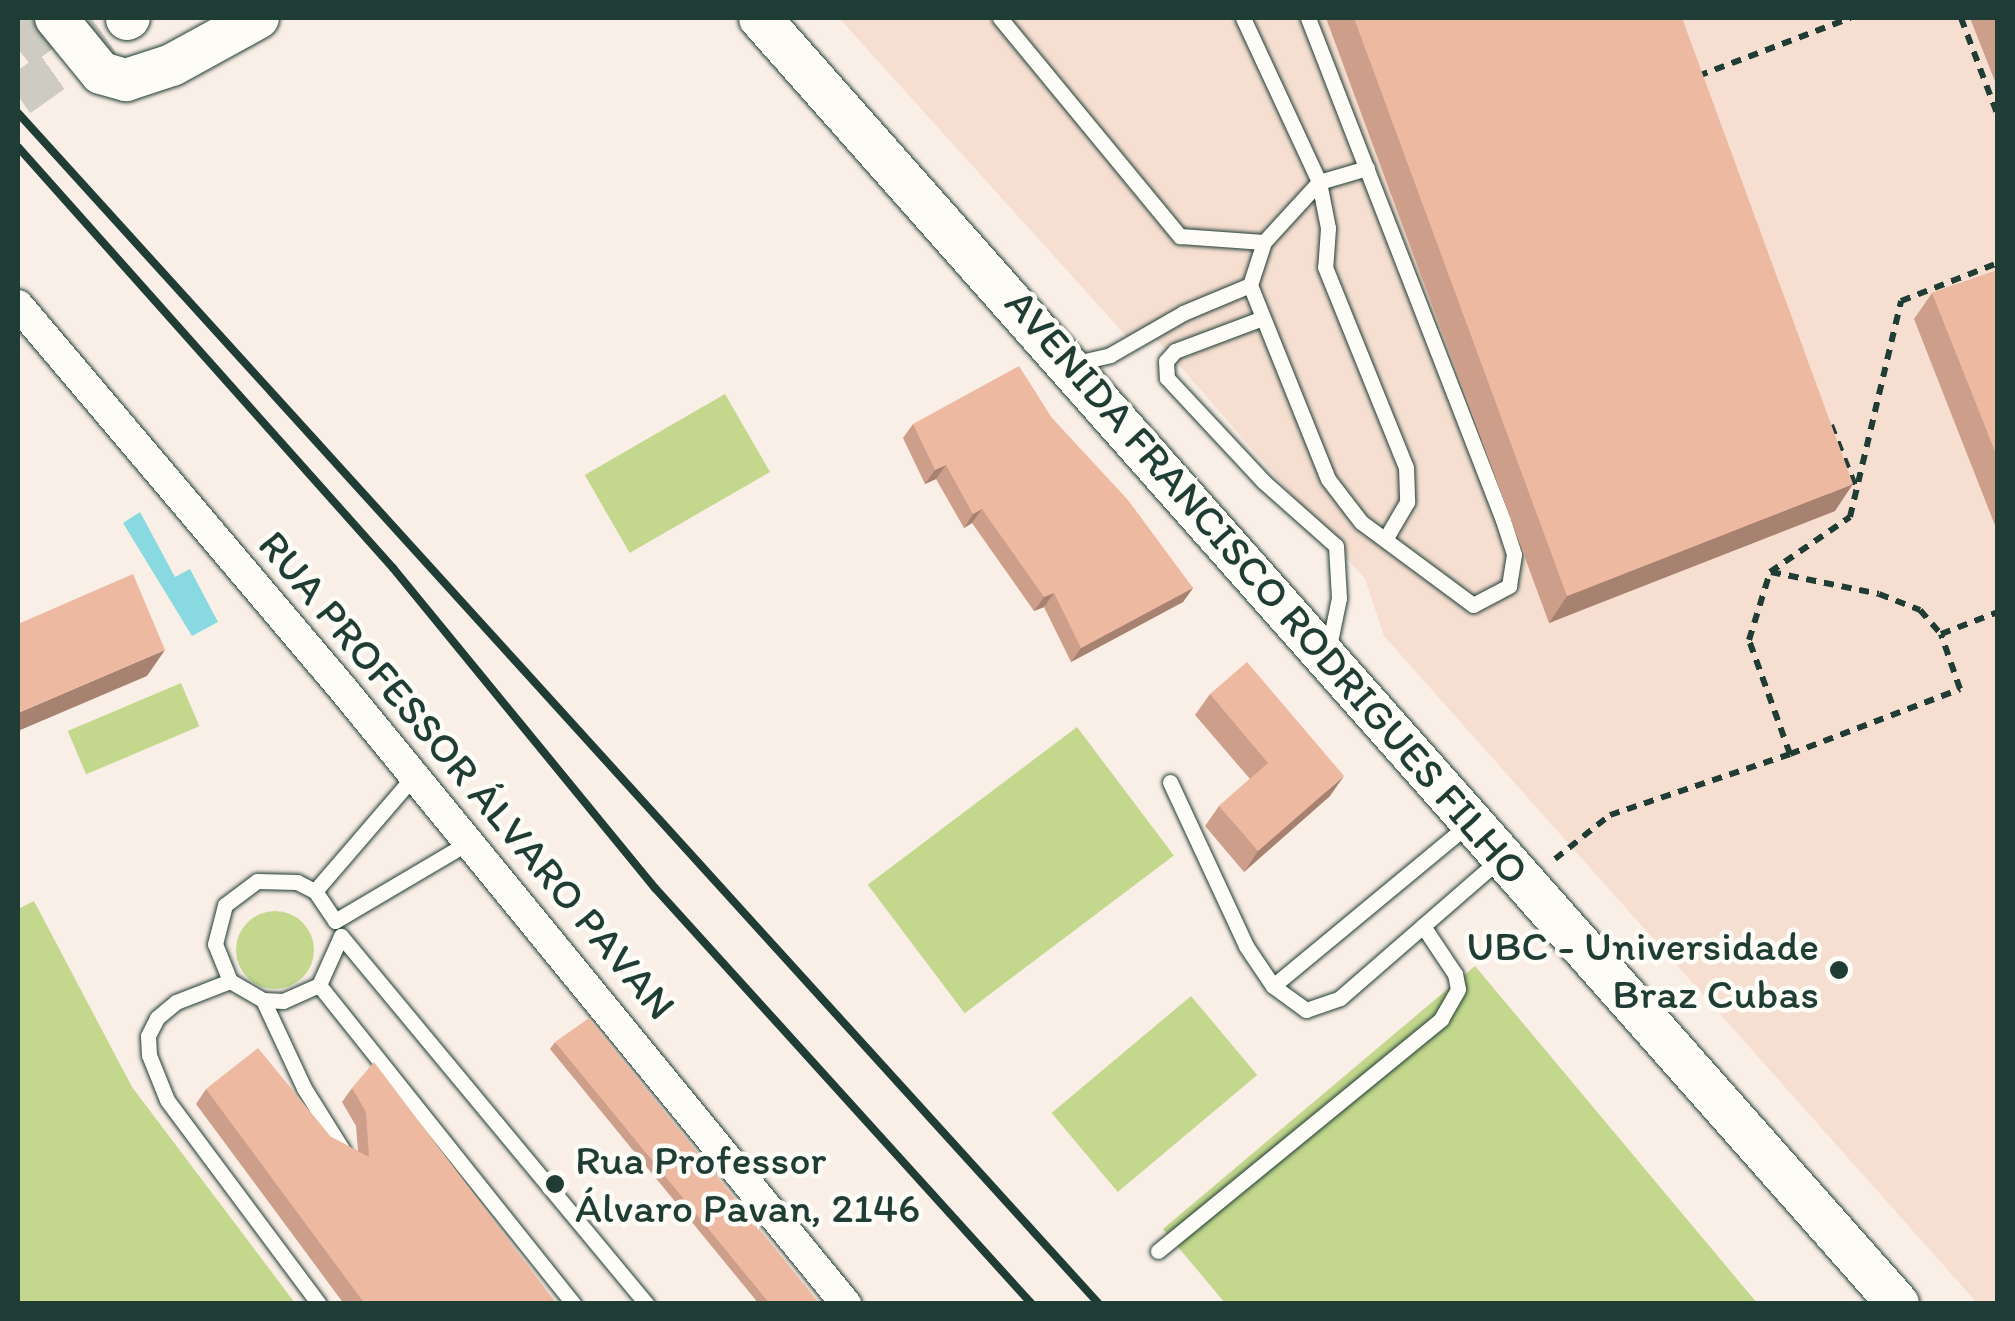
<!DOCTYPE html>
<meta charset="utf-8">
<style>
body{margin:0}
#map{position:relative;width:2015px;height:1321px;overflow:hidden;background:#faefe6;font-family:Itim,sans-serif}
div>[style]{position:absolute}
.built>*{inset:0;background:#f6dfd1}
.green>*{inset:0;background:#c3d78d;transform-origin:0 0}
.round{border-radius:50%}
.water>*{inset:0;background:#89dae0}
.secondary-tunnel>*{height:42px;margin-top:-21px;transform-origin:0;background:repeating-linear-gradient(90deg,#cecbc2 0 42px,transparent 0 63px)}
.path>*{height:6px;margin-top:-3px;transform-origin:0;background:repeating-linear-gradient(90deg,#1f3d34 0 10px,transparent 0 18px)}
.roads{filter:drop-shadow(0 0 2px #1f3d34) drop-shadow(0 0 2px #1f3d34)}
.lane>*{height:15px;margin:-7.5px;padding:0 7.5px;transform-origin:7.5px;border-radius:7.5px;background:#fdfcf7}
.street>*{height:30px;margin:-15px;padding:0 15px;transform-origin:15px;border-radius:15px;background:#fdfcf7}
.secondary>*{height:42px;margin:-21px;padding:0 21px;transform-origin:21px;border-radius:21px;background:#fdfcf7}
.rail>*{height:8px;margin:-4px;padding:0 4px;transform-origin:4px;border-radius:4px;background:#1f3d34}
.wall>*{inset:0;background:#cd9f8a}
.shaded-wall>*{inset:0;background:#a78271}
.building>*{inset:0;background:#eeb9a1}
.dots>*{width:28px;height:28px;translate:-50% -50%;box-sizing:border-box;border:5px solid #fdfcf7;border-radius:50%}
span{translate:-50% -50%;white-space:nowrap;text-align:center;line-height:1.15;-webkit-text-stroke:9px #fdfcf7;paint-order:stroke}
.street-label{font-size:42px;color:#1f3d34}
.poi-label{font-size:42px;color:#1f3d34}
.right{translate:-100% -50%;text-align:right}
.left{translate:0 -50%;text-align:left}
.frame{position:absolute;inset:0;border:20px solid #1f3d34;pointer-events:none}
</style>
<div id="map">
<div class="built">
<i style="clip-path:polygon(839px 18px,1997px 18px,1997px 1303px,1977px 1303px,1384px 636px,1365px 579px,1152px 334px,1127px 337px)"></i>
</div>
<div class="green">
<i style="left:725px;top:394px;width:90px;height:162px;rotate:60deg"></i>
<i style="left:181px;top:683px;width:47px;height:123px;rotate:67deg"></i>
<i style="left:1077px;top:727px;width:161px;height:262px;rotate:53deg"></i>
<i style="clip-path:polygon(34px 901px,132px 1087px,295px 1303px,18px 1303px,18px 909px)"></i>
<i class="round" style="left:236px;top:911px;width:78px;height:78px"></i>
<i style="clip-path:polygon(1475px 966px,1757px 1303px,1225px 1303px,1163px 1229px)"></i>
<i style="left:1191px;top:996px;width:103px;height:182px;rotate:50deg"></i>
</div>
<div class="water">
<i style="clip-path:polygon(140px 512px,175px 577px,190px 569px,218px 622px,192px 636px,123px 523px)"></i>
</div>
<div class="secondary-tunnel">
<i style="left:18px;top:49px;width:51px;rotate:-37.8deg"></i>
<i style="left:18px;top:96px;width:133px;rotate:-35.2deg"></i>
</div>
<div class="path">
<i style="left:1961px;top:18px;width:105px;rotate:69.3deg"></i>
<i style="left:1698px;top:76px;width:163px;rotate:-20.9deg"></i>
<i style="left:1831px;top:425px;width:68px;rotate:68.4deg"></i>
<i style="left:1771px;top:572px;width:110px;rotate:11.5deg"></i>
<i style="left:1879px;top:594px;width:44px;rotate:21.3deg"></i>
<i style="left:1920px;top:610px;width:32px;rotate:49deg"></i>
<i style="left:1790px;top:754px;width:182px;rotate:-20.9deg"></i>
<i style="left:1960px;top:689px;width:58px;rotate:-109.1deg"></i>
<i style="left:1941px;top:634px;width:61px;rotate:-21.1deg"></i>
<i style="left:1555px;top:859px;width:70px;rotate:-38.7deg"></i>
<i style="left:1610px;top:815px;width:190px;rotate:-18.7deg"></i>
<i style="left:1790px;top:754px;width:121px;rotate:-109.8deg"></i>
<i style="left:1749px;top:640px;width:71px;rotate:-72.8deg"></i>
<i style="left:1770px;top:572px;width:97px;rotate:-34.5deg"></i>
<i style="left:1850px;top:517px;width:222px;rotate:-76.7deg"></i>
<i style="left:1901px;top:301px;width:104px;rotate:-21.4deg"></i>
</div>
<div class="roads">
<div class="lane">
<i style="left:1000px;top:18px;width:283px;rotate:50.5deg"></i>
<i style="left:1180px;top:236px;width:84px;rotate:4.1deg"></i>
<i style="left:1264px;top:242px;width:81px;rotate:-47.5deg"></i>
<i style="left:1319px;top:182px;width:50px;rotate:-16.3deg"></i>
<i style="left:1243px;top:18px;width:181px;rotate:65.1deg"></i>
<i style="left:1319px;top:182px;width:47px;rotate:78.9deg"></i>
<i style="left:1328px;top:228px;width:39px;rotate:94deg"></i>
<i style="left:1325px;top:267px;width:216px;rotate:68deg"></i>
<i style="left:1406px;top:467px;width:35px;rotate:88deg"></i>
<i style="left:1407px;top:502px;width:42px;rotate:120.3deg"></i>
<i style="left:1264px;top:242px;width:45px;rotate:108deg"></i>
<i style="left:1250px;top:285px;width:209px;rotate:68.1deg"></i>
<i style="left:1328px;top:479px;width:54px;rotate:52.5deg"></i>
<i style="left:1361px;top:522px;width:139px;rotate:36.5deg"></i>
<i style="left:1473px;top:605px;width:41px;rotate:-27.8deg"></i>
<i style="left:1509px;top:586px;width:32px;rotate:-81deg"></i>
<i style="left:1514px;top:554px;width:36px;rotate:-108deg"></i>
<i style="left:1503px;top:520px;width:539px;rotate:-111.23deg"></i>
<i style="left:1260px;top:319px;width:91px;rotate:159.4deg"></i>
<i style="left:1175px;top:351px;width:13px;rotate:132deg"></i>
<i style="left:1166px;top:361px;width:17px;rotate:87deg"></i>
<i style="left:1167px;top:378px;width:142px;rotate:47deg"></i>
<i style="left:1264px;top:482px;width:96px;rotate:41.6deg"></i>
<i style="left:1336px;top:546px;width:52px;rotate:86.7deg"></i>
<i style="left:1339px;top:598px;width:54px;rotate:101.7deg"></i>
<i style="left:1072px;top:364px;width:39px;rotate:-13deg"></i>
<i style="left:1110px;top:355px;width:84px;rotate:-29.9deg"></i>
<i style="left:1183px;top:313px;width:73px;rotate:-22.7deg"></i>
<i style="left:1170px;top:782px;width:181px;rotate:65.1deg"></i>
<i style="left:1246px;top:946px;width:48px;rotate:56deg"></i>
<i style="left:1273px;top:986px;width:41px;rotate:36deg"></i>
<i style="left:1306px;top:1010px;width:36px;rotate:-19deg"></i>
<i style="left:1340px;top:998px;width:213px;rotate:-41deg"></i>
<i style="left:315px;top:891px;width:152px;rotate:-49.3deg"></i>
<i style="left:341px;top:936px;width:54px;rotate:114.2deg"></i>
<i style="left:319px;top:985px;width:39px;rotate:156deg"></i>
<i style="left:283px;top:1001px;width:20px;rotate:-177deg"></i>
<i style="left:263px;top:1000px;width:38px;rotate:-150deg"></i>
<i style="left:230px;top:981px;width:40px;rotate:-112deg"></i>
<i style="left:215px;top:944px;width:40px;rotate:-75.6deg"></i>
<i style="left:225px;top:905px;width:40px;rotate:-37deg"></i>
<i style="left:257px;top:881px;width:40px;rotate:1.4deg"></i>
<i style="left:297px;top:882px;width:20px;rotate:27deg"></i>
<i style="left:315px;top:891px;width:36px;rotate:56deg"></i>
<i style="left:335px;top:921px;width:156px;rotate:-30.5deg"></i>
<i style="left:341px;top:936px;width:479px;rotate:50.3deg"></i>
<i style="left:230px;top:981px;width:58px;rotate:158.7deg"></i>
<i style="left:176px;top:1002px;width:25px;rotate:140deg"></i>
<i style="left:157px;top:1018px;width:20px;rotate:117deg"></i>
<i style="left:148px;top:1036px;width:19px;rotate:87deg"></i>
<i style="left:149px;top:1055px;width:48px;rotate:68.2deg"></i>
<i style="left:167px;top:1100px;width:254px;rotate:53.3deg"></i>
<i style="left:319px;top:985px;width:408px;rotate:51.4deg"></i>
<i style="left:1273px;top:986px;width:256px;rotate:-39.6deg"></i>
<i style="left:263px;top:1000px;width:97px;rotate:65deg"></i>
<i style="left:304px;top:1088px;width:75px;rotate:58deg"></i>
<i style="left:1158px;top:1251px;width:366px;rotate:-39.3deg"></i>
<i style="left:1441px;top:1019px;width:34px;rotate:-60deg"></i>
<i style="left:1458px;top:989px;width:15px;rotate:-101deg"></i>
<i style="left:1455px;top:974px;width:58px;rotate:-123.7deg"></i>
</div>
<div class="street">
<i style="left:18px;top:305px;width:503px;rotate:49.76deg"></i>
<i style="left:343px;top:689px;width:795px;rotate:50.72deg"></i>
</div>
<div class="secondary">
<i style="left:56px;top:18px;width:71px;rotate:50.7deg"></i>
<i style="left:101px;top:73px;width:26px;rotate:16deg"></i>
<i style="left:126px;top:80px;width:48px;rotate:-18.1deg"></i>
<i style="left:172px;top:65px;width:98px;rotate:-28.7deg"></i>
<i style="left:760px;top:18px;width:1717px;rotate:48.49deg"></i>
<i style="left:127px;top:19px;width:2px;rotate:-27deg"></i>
</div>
</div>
<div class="rail">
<i style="left:18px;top:113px;width:1608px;rotate:47.77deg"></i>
<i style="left:18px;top:147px;width:564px;rotate:48.31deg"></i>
<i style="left:393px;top:568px;width:414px;rotate:50.7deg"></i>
<i style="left:655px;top:888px;width:561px;rotate:47.82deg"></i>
</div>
<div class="wall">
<i style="clip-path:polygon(1326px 18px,1682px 18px,1835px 511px,1549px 623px)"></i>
<i style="clip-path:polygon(1970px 18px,1998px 18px,1998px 89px)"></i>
<i style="clip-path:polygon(1998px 270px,1998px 533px,1914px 319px,1932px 293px)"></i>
<i style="clip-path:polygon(1052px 418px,1193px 588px,1183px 602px,1071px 662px,1044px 607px,1034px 611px,972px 523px,964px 528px,936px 479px,925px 484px,903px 438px,913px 424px)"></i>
<i style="clip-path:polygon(1210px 694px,1330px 796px,1244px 872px,1205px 826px,1219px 806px,1250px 779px,1195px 715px)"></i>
<i style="clip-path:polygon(555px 1042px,820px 1304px,759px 1304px,550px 1049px)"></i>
<i style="clip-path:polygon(352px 1088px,557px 1304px,344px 1304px,196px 1104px,206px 1089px,331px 1137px,358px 1151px,356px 1126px,342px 1102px)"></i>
</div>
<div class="shaded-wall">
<i style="clip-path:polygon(946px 465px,936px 479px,925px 484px,935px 470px)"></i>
<i style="clip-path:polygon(1853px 484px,1835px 511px,1549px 623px,1567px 596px)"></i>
<i style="clip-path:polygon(982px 509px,972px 523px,964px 528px,973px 514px)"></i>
<i style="clip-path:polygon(1193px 588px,1183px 602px,1071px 662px,1081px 648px)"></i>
<i style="clip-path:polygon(1054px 593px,1044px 607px,1034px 611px,1044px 597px)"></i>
<i style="clip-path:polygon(165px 650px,147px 676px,18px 731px,18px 713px)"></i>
<i style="clip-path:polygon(1344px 776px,1330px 796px,1244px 872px,1258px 851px)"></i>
</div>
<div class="building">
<i style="clip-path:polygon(1354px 18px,1682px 18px,1853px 484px,1567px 596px)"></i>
<i style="clip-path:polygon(1998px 270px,1998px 459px,1932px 293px)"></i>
<i style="clip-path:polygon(1019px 366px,1052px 418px,1128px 500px,1193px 588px,1081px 648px,1054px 593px,1044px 597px,982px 509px,973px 514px,946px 465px,935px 470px,913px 424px)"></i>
<i style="clip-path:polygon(133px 574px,165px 650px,18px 713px,18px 624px)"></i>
<i style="clip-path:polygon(1247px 662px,1344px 776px,1258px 851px,1219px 806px,1268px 763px,1210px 694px)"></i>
<i style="clip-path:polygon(589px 1018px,820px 1304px,770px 1304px,555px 1042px)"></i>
<i style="clip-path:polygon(258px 1048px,331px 1137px,369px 1157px,366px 1112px,352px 1088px,374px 1062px,557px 1304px,365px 1304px,206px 1089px)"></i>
</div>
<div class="dots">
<i style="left:1839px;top:970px;background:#1f3d34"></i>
<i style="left:555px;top:1184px;background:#1f3d34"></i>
</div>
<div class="street-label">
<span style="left:1267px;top:587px;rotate:49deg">AVENIDA FRANCISCO RODRIGUES FILHO</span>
<span style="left:467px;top:775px;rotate:50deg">RUA PROFESSOR ÁLVARO PAVAN</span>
</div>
<div class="poi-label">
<span class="right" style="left:1819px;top:970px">UBC - Universidade<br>Braz Cubas</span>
<span class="left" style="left:575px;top:1184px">Rua Professor<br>Álvaro Pavan, 2146</span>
</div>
<div class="frame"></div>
</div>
